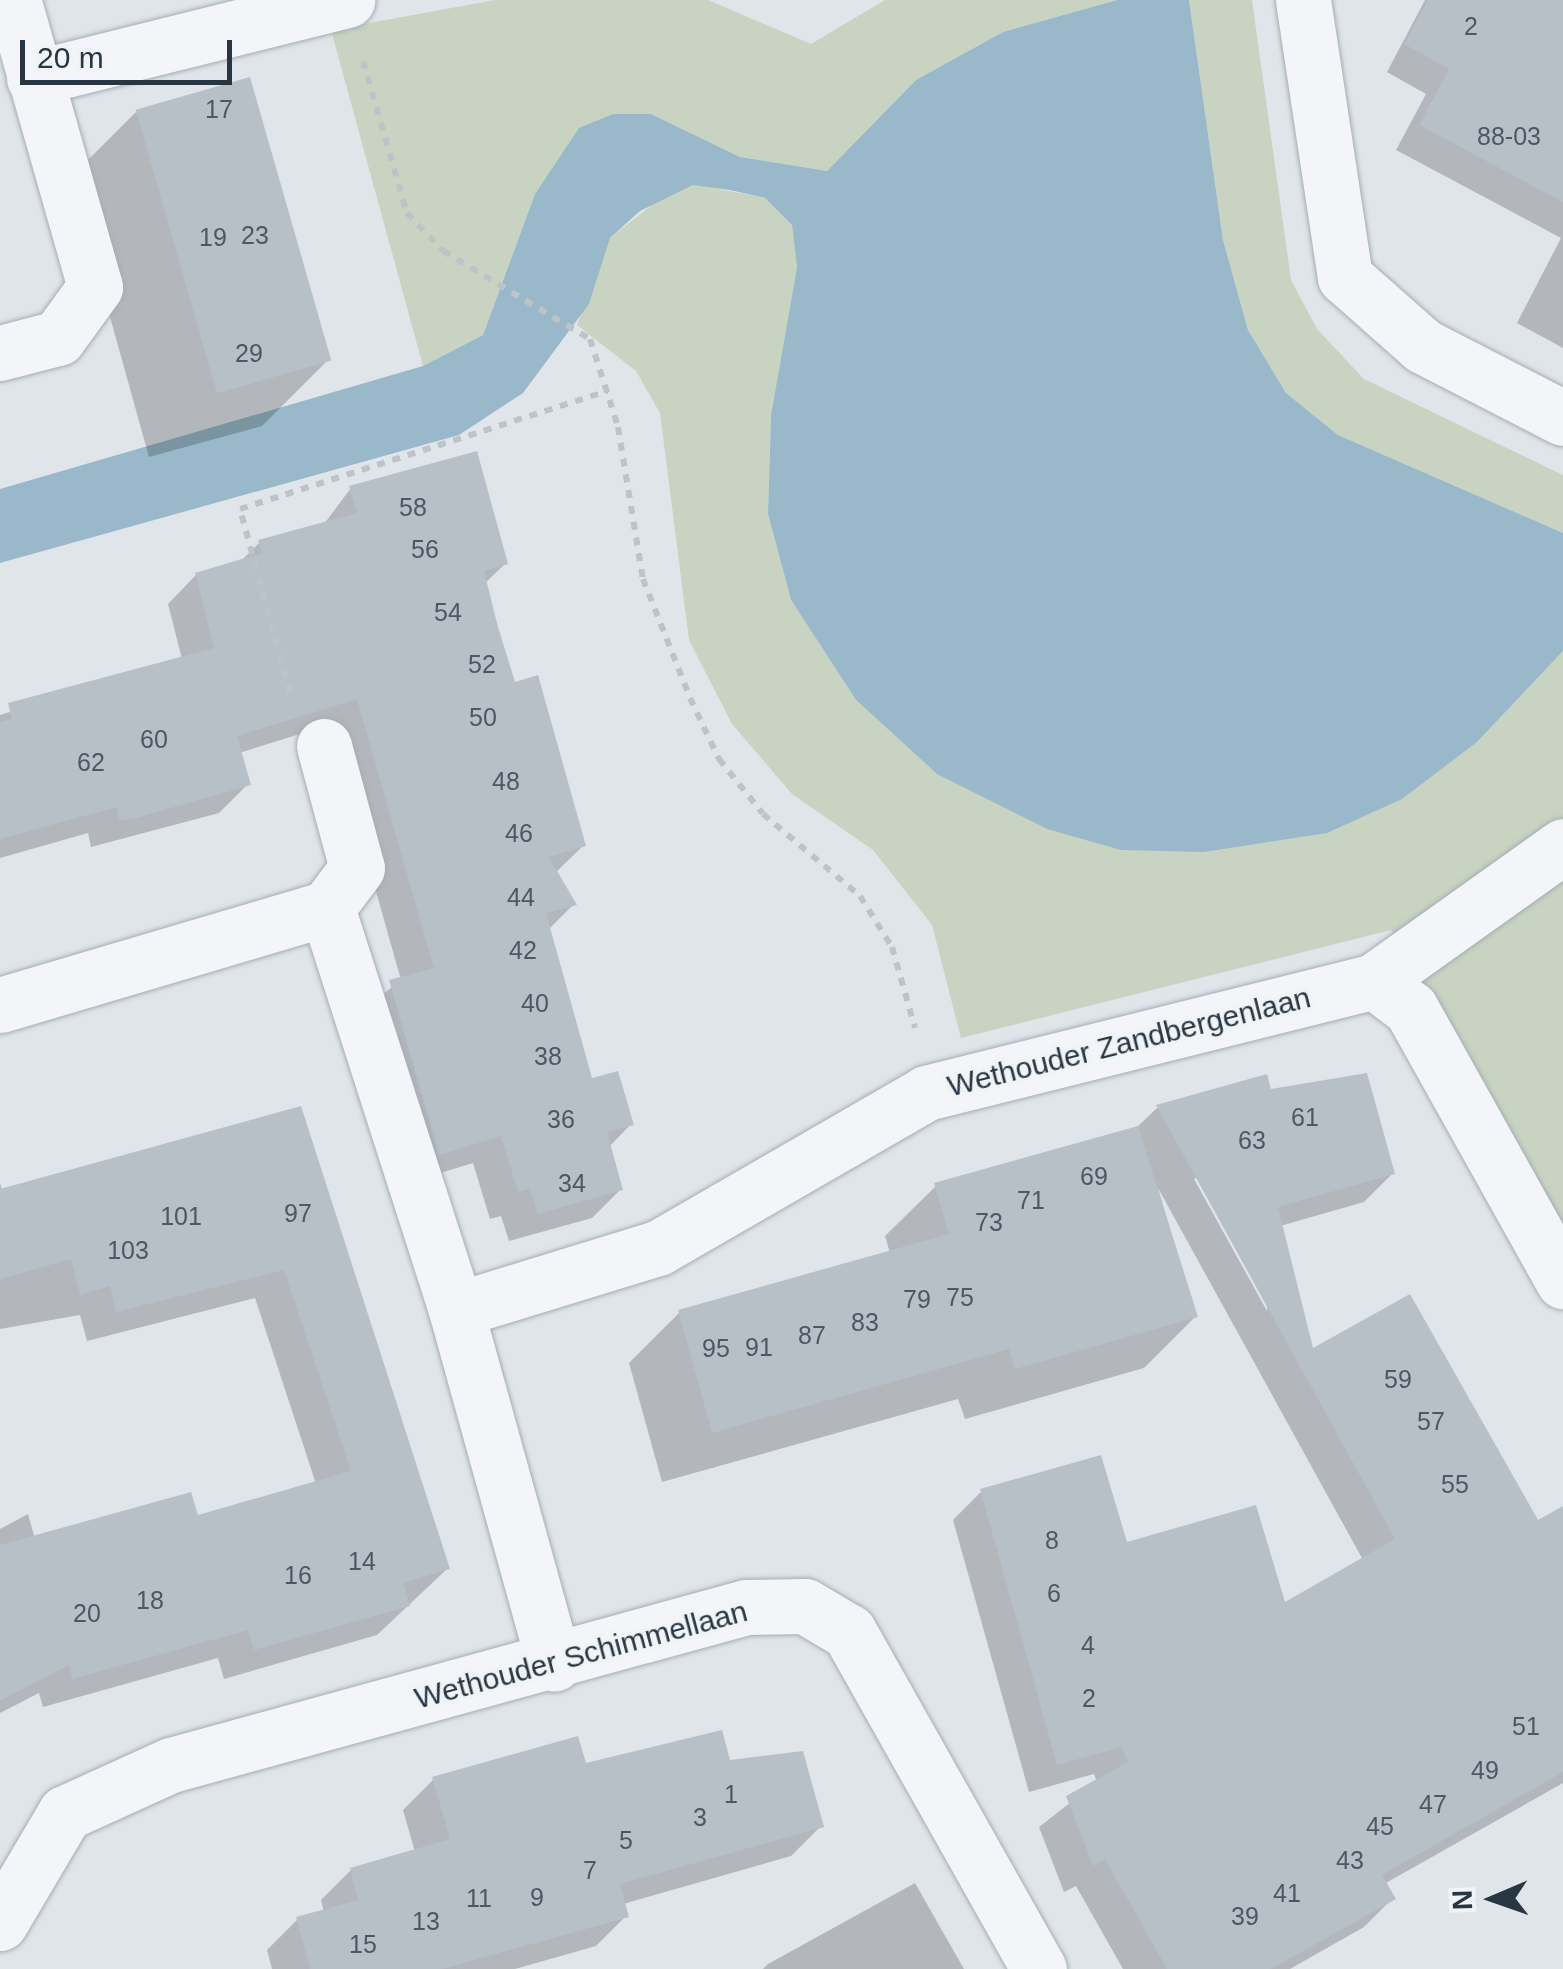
<!DOCTYPE html>
<style>
body{margin:0}
#map{position:relative;width:1563px;height:1969px;overflow:hidden;background:#e0e5ea;font-family:Helvetica,sans-serif}
div>[style]{position:absolute}
.green>*{inset:0;background:#c8d4c1}
.water>*{inset:0;background:#99b9cb}
.shadow>*{inset:0;background:#0003}
.building>*{inset:0;background:#b7bfc7;transform-origin:0 0}
.path>*{height:6px;margin-top:-3px;transform-origin:0;background:repeating-linear-gradient(90deg,#bec3c9 0 8px,transparent 0 16px)}
.roads{filter:drop-shadow(0 0 2px #a5adb4) drop-shadow(0 0 2px #a5adb4)}
.pedestrian>*{height:55px;margin:-27.5px;padding:0 27.5px;transform-origin:27.5px;border-radius:27.5px;background:#f3f5f8}
.minor>*{height:55px;margin:-27.5px;padding:0 27.5px;transform-origin:27.5px;border-radius:27.5px;background:#f3f5f8}
span{translate:-50% -50%;white-space:nowrap;text-align:center;line-height:1.15;-webkit-text-stroke:8px #f0f4f7;paint-order:stroke}
.number-label{font-size:25px;color:#4c5863}
.number-label span{-webkit-text-stroke-width:0}
.street-label{font-size:30px;color:#283542}
.north{position:absolute;left:1443px;top:1849px;width:100px;height:100px;-webkit-text-stroke:8px #f0f4f7;paint-order:stroke;rotate:268deg;font-size:28px;font-weight:700;line-height:40px;text-align:center;color:#283542}
.north::after{content:'';display:block;margin:auto;width:35px;height:45px;background:#283542;clip-path:polygon(50% 0,100% 100%,50% 72%,0 100%)}
.scale{position:absolute;left:20px;top:40px;width:212px;height:45px;box-sizing:border-box;border:5px solid #283542;border-top:0;padding-left:12px;font-size:30px;line-height:35px;white-space:nowrap;color:#283542;-webkit-text-stroke:8px #f0f4f7;paint-order:stroke}
</style>
<div id="map">
<div class="green">
<i style="clip-path:polygon(495px 0,708px 0,811px 44px,885px 0,1117px 0,1003px 32px,916px 80px,827px 171px,740px 157px,651px 114px,535px 194px,483px 335px,423px 366px,331px 30px)"></i>
<i style="clip-path:polygon(1189px 0,1252px 0,1291px 280px,1317px 329px,1364px 379px,1563px 475px,1563px 533px,1338px 435px,1286px 393px,1248px 330px,1223px 240px)"></i>
<i style="clip-path:polygon(694px 184px,765px 198px,792px 225px,797px 267px,771px 415px,768px 514px,791px 600px,856px 700px,936px 773px,1047px 829px,1477px 742px,1563px 651px,1563px 1223px,1391px 930px,961px 1038px,932px 925px,873px 850px,792px 794px,732px 724px,689px 640px,660px 413px,636px 371px,577px 325px,610px 238px,667px 193px)"></i>
</div>
<div class="water">
<i style="clip-path:polygon(1117px 0,1189px 0,1223px 240px,1248px 330px,1286px 393px,1338px 435px,1563px 533px,1563px 651px,1477px 742px,1402px 799px,1327px 833px,1204px 852px,1121px 850px,1047px 829px,937px 774px,856px 700px,791px 600px,768px 514px,771px 415px,797px 267px,792px 225px,765px 198px,730px 190px,693px 185px,640px 211px,610px 238px,589px 304px,523px 393px,459px 435px,0 563px,0 489px,423px 366px,483px 335px,535px 194px,579px 128px,613px 114px,651px 114px,740px 157px,827px 171px,916px 80px,1003px 32px)"></i>
</div>
<div class="shadow">
<i style="clip-path:polygon(1425px 0,1563px 0,1563px 348px,1517px 323px,1561px 238px,1396px 150px,1426px 94px,1387px 72px)"></i>
<i style="clip-path:polygon(136px 112px,328px 360px,262px 426px,149px 457px,71px 177px)"></i>
<i style="clip-path:polygon(351px 488px,505px 564px,484px 584px,513px 685px,583px 846px,555px 873px,574px 904px,548px 930px,590px 1081px,631px 1124px,609px 1147px,621px 1189px,592px 1218px,509px 1241px,501px 1216px,490px 1219px,473px 1163px,411px 1182px,362px 1011px,401px 980px,329px 725px,239px 753px,248px 784px,219px 813px,91px 847px,88px 833px,0 858px,0 715px,182px 659px,168px 604px,196px 575px,239px 563px,260px 542px,324px 524px)"></i>
<i style="clip-path:polygon(evenodd,1265px 1077px,1269px 1092px,1393px 1173px,1364px 1202px,1280px 1226px,1312px 1352px,1537px 1523px,1563px 1508px,1563px 1783px,1384px 1884px,1393px 1898px,1364px 1927px,1290px 1969px,1123px 1969px,1076px 1886px,1064px 1892px,1039px 1827px,1097px 1782px,1094px 1774px,1029px 1792px,953px 1520px,982px 1491px,1284px 1605px,1363px 1560px,1158px 1188px,1195px 1317px,1144px 1368px,965px 1419px,958px 1399px,662px 1482px,629px 1363px,680px 1312px,890px 1253px,885px 1236px,936px 1186px,1135px 1129px,1157px 1108px,1265px 1077px,1198px 1177px,1267px 1301px,1267px 1311px,1194px 1179px,1198px 1177px)"></i>
<i style="clip-path:polygon(299px 1109px,447px 1569px,377px 1635px,224px 1679px,218px 1658px,43px 1707px,39px 1693px,0 1713px,0 1529px,28px 1514px,35px 1539px,196px 1518px,316px 1484px,255px 1298px,87px 1341px,80px 1315px,0 1329px,0 1183px,2px 1191px)"></i>
<i style="clip-path:polygon(728px 1763px,821px 1826px,791px 1856px,623px 1904px,626px 1916px,596px 1946px,515px 1969px,272px 1969px,267px 1950px,297px 1920px,324px 1912px,321px 1900px,351px 1870px,415px 1852px,403px 1810px,433px 1780px)"></i>
<i style="clip-path:polygon(915px 1883px,964px 1969px,763px 1969px,768px 1964px)"></i>
</div>
<div class="building">
<i style="clip-path:polygon(1428px 0,1563px 0,1563px 202px,1419px 125px,1449px 69px,1404px 44px)"></i>
<i style="left:250px;top:77px;width:295px;height:119px;rotate:74deg"></i>
<i style="clip-path:polygon(477px 451px,508px 564px,484px 571px,498px 627px,515px 682px,538px 675px,586px 846px,549px 857px,577px 905px,546px 913px,592px 1078px,618px 1071px,634px 1125px,607px 1132px,623px 1190px,538px 1214px,530px 1189px,518px 1192px,501px 1136px,439px 1155px,389px 980px,434px 968px,357px 699px,237px 736px,251px 785px,133px 819px,119px 820px,117px 807px,0 839px,0 722px,12px 719px,8px 703px,214px 648px,195px 573px,262px 553px,258px 540px,357px 513px,349px 486px)"></i>
<i style="clip-path:polygon(1367px 1073px,1395px 1174px,1278px 1207px,1313px 1348px,1410px 1294px,1538px 1520px,1563px 1506px,1563px 1772px,1382px 1875px,1396px 1899px,1271px 1969px,1167px 1969px,1105px 1859px,1093px 1866px,1066px 1796px,1128px 1762px,1122px 1747px,1057px 1765px,980px 1489px,1101px 1455px,1127px 1542px,1256px 1505px,1285px 1602px,1395px 1539px,1156px 1105px,1267px 1074px,1271px 1089px)"></i>
<i style="clip-path:polygon(301px 1106px,450px 1569px,403px 1583px,410px 1606px,254px 1650px,248px 1630px,72px 1679px,69px 1665px,0 1701px,0 1545px,191px 1492px,198px 1515px,351px 1471px,284px 1270px,116px 1312px,110px 1286px,80px 1295px,71px 1259px,0 1279px,0 1189px)"></i>
<i style="clip-path:polygon(1138px 1126px,1198px 1317px,1015px 1369px,1009px 1349px,712px 1433px,678px 1310px,949px 1234px,934px 1183px)"></i>
<i style="clip-path:polygon(722px 1730px,730px 1760px,803px 1751px,824px 1827px,620px 1884px,629px 1917px,442px 1969px,310px 1969px,296px 1917px,358px 1900px,350px 1868px,450px 1839px,432px 1777px,578px 1736px,586px 1763px)"></i>
</div>
<div class="path">
<i style="left:363px;top:61px;width:158px;rotate:73.9deg"></i>
<i style="left:407px;top:213px;width:52px;rotate:46.5deg"></i>
<i style="left:443px;top:251px;width:171px;rotate:30.9deg"></i>
<i style="left:590px;top:339px;width:92px;rotate:72.3deg"></i>
<i style="left:618px;top:427px;width:154px;rotate:80.7deg"></i>
<i style="left:643px;top:579px;width:128px;rotate:68.4deg"></i>
<i style="left:690px;top:698px;width:68px;rotate:64.6deg"></i>
<i style="left:719px;top:759px;width:70px;rotate:51.3deg"></i>
<i style="left:763px;top:814px;width:127px;rotate:40.2deg"></i>
<i style="left:860px;top:896px;width:60px;rotate:57.9deg"></i>
<i style="left:892px;top:947px;width:84px;rotate:74.1deg"></i>
<i style="left:290px;top:693px;width:191px;rotate:-105.2deg"></i>
<i style="left:240px;top:509px;width:386px;rotate:-17.8deg"></i>
</div>
<div class="roads">
<div class="pedestrian">
<i style="left:1374px;top:981px;width:232px;rotate:-35.5deg"></i>
</div>
<div class="minor">
<i style="left:1303px;top:0;width:280px;rotate:81.4deg"></i>
<i style="left:1345px;top:277px;width:104px;rotate:41.5deg"></i>
<i style="left:1423px;top:346px;width:157px;rotate:27.2deg"></i>
<i style="left:34px;top:78px;width:323px;rotate:-14deg"></i>
<i style="left:0;top:353px;width:60px;rotate:-14.5deg"></i>
<i style="left:58px;top:338px;width:63px;rotate:-54deg"></i>
<i style="left:95px;top:287px;width:298px;rotate:-105.9deg"></i>
<i style="left:324px;top:746px;width:126px;rotate:74.9deg"></i>
<i style="left:357px;top:868px;width:50px;rotate:126.9deg"></i>
<i style="left:327px;top:908px;width:422px;rotate:72.2deg"></i>
<i style="left:456px;top:1310px;width:367px;rotate:74.5deg"></i>
<i style="left:0;top:1005px;width:341px;rotate:-16.5deg"></i>
<i style="left:456px;top:1310px;width:211px;rotate:-17.1deg"></i>
<i style="left:658px;top:1248px;width:310px;rotate:-30deg"></i>
<i style="left:926px;top:1093px;width:462px;rotate:-14deg"></i>
<i style="left:1374px;top:981px;width:46px;rotate:37.1deg"></i>
<i style="left:1411px;top:1009px;width:312px;rotate:60.8deg"></i>
<i style="left:0;top:1923px;width:128px;rotate:-59.4deg"></i>
<i style="left:65px;top:1813px;width:116px;rotate:-24.4deg"></i>
<i style="left:171px;top:1765px;width:596px;rotate:-15.36deg"></i>
<i style="left:746px;top:1607px;width:59px;rotate:-1deg"></i>
<i style="left:805px;top:1606px;width:51px;rotate:30.6deg"></i>
<i style="left:849px;top:1632px;width:387px;rotate:60.6deg"></i>
</div>
</div>
<div class="number-label">
<span style="left:1471px;top:26px">2</span>
<span style="left:219px;top:109px">17</span>
<span style="left:1509px;top:136px">88-03</span>
<span style="left:255px;top:235px">23</span>
<span style="left:213px;top:237px">19</span>
<span style="left:249px;top:353px">29</span>
<span style="left:413px;top:507px">58</span>
<span style="left:425px;top:549px">56</span>
<span style="left:448px;top:612px">54</span>
<span style="left:482px;top:664px">52</span>
<span style="left:483px;top:717px">50</span>
<span style="left:154px;top:739px">60</span>
<span style="left:91px;top:762px">62</span>
<span style="left:506px;top:781px">48</span>
<span style="left:519px;top:833px">46</span>
<span style="left:521px;top:897px">44</span>
<span style="left:523px;top:950px">42</span>
<span style="left:535px;top:1003px">40</span>
<span style="left:548px;top:1056px">38</span>
<span style="left:1305px;top:1117px">61</span>
<span style="left:561px;top:1119px">36</span>
<span style="left:1252px;top:1140px">63</span>
<span style="left:1094px;top:1176px">69</span>
<span style="left:572px;top:1183px">34</span>
<span style="left:1031px;top:1200px">71</span>
<span style="left:298px;top:1213px">97</span>
<span style="left:181px;top:1216px">101</span>
<span style="left:989px;top:1222px">73</span>
<span style="left:128px;top:1250px">103</span>
<span style="left:960px;top:1297px">75</span>
<span style="left:917px;top:1299px">79</span>
<span style="left:865px;top:1322px">83</span>
<span style="left:812px;top:1335px">87</span>
<span style="left:759px;top:1347px">91</span>
<span style="left:716px;top:1348px">95</span>
<span style="left:1398px;top:1379px">59</span>
<span style="left:1431px;top:1421px">57</span>
<span style="left:1455px;top:1484px">55</span>
<span style="left:1052px;top:1540px">8</span>
<span style="left:362px;top:1561px">14</span>
<span style="left:298px;top:1575px">16</span>
<span style="left:1054px;top:1593px">6</span>
<span style="left:150px;top:1600px">18</span>
<span style="left:87px;top:1613px">20</span>
<span style="left:1088px;top:1645px">4</span>
<span style="left:1089px;top:1698px">2</span>
<span style="left:1526px;top:1726px">51</span>
<span style="left:1485px;top:1770px">49</span>
<span style="left:731px;top:1794px">1</span>
<span style="left:1433px;top:1804px">47</span>
<span style="left:700px;top:1817px">3</span>
<span style="left:1380px;top:1826px">45</span>
<span style="left:626px;top:1840px">5</span>
<span style="left:1350px;top:1860px">43</span>
<span style="left:590px;top:1870px">7</span>
<span style="left:1287px;top:1893px">41</span>
<span style="left:537px;top:1897px">9</span>
<span style="left:479px;top:1898px">11</span>
<span style="left:1245px;top:1916px">39</span>
<span style="left:426px;top:1921px">13</span>
<span style="left:363px;top:1944px">15</span>
</div>
<div class="street-label">
<span style="left:1129px;top:1042px;rotate:-14deg">Wethouder Zandbergenlaan</span>
<span style="left:581px;top:1655px;rotate:-15deg">Wethouder Schimmellaan</span>
</div>
<div class="north">N</div>
<div class="scale">20 m</div>
</div>
